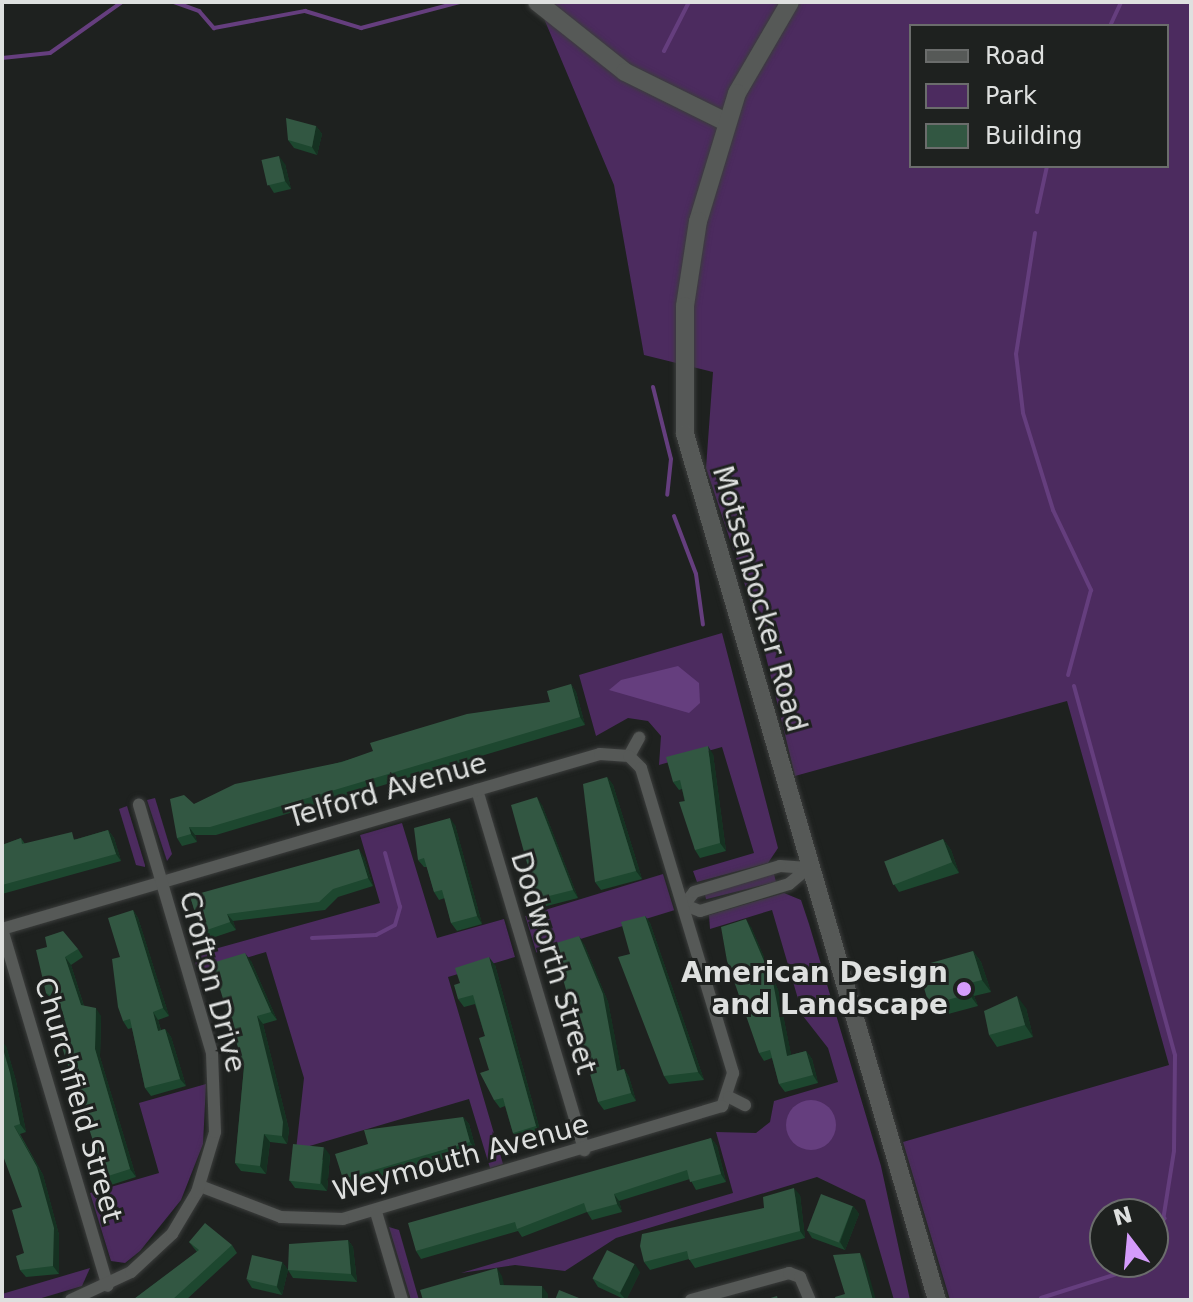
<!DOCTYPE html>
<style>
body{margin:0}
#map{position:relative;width:1193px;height:1302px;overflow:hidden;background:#1e211f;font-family:"DejaVu Sans",sans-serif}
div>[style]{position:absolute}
.green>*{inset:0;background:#4c2b5f;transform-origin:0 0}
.water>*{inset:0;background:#653e7e}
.round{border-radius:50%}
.stream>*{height:4px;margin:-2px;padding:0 2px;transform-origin:2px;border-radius:2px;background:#653e7e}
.roads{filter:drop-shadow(0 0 2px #3b3d3c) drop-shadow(0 0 2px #3b3d3c)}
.minor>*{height:12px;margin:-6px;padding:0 6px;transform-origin:6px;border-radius:6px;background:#565957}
.secondary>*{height:18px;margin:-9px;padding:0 9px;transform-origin:9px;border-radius:9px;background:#565957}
.wall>*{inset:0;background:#1d472f}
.shaded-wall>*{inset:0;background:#153121}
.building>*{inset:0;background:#325742;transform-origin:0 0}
.dots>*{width:22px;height:22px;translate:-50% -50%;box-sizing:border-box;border:4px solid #1e211f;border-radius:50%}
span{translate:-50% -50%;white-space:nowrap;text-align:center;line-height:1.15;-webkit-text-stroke:6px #1e211f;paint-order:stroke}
.street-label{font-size:28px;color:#dee0df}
.poi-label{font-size:28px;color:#dee0df;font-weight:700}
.right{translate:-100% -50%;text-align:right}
.frame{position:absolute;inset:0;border:4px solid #dee0df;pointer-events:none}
.legend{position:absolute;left:909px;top:24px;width:260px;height:144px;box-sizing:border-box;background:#1e211f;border:2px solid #6b6d6c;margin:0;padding:10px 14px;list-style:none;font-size:24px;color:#dee0df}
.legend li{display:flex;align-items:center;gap:16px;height:40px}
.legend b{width:40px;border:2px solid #6b6d6c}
.north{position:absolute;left:1089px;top:1198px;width:80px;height:80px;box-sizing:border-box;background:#1e211f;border:2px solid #6b6d6c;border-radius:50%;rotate:344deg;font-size:22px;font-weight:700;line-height:32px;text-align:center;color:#dee0df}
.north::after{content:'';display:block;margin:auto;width:28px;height:36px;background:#d59cfb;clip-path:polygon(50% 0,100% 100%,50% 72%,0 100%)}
</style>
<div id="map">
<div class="green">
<i style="clip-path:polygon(evenodd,537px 2px,1191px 2px,1191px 1300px,950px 1300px,903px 1142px,1169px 1065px,1067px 701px,795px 776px,758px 624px,706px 468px,713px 372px,644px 355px,614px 185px,537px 2px,911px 26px,1167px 26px,1167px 166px,911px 166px,911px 26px,537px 2px,1105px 1214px,1153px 1214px,1153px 1262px,1105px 1262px,1105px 1214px)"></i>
<i style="clip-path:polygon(722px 633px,778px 848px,768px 863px,697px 882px,693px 871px,754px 853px,722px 747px,659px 765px,661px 736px,648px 721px,628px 718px,596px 736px,579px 675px)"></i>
<i style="clip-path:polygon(155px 798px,172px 854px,167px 861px,147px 800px)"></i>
<i style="clip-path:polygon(127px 806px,145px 865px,145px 867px,136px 865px,119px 809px)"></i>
<i style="clip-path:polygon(402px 823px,437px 938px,504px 919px,515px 957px,448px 977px,503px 1164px,490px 1168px,469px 1099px,296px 1150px,304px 1078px,266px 952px,198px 972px,193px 955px,380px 903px,360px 835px)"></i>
<i style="left:663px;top:874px;width:38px;height:144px;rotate:73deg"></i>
<i style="left:774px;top:874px;width:8px;height:72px;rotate:76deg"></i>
<i style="clip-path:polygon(784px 893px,801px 900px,809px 924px,881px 1166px,910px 1300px,894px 1300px,865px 1200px,817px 1177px,616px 1238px,565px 1271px,515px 1265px,461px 1273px,733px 1193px,716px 1132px,756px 1133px,770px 1122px,774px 1101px,838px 1082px,828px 1048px,803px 1016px,772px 910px,710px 929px,709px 915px)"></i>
<i style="clip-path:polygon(206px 1084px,203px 1144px,181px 1200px,140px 1251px,125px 1263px,111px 1261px,90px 1193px,159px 1173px,139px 1103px)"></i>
<i style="clip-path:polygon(389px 1227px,399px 1230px,419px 1300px,411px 1300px)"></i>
<i style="clip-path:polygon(90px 1268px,82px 1286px,35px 1300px,2px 1300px,2px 1294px)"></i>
</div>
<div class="water">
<i style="clip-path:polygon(678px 666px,699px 683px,700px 703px,689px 713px,609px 690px,621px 680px)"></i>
<i class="round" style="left:786px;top:1100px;width:50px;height:50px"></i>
</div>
<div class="stream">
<i style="left:174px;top:2px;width:27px;rotate:20deg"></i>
<i style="left:199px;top:11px;width:23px;rotate:49deg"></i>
<i style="left:214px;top:28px;width:93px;rotate:-10.6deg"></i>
<i style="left:305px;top:11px;width:59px;rotate:16.9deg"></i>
<i style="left:361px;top:28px;width:102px;rotate:-14.7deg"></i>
<i style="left:1110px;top:26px;width:26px;rotate:-65deg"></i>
<i style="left:664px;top:51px;width:55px;rotate:-63deg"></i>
<i style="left:2px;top:58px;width:48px;rotate:-5.9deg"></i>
<i style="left:50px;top:53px;width:88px;rotate:-35.3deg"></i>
<i style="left:1037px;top:212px;width:47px;rotate:-77.7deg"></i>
<i style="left:1035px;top:233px;width:122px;rotate:98.9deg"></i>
<i style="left:1016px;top:354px;width:59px;rotate:83.2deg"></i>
<i style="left:1023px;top:413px;width:102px;rotate:72.8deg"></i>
<i style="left:1053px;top:510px;width:89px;rotate:64.6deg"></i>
<i style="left:1091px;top:590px;width:88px;rotate:105.1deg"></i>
<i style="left:653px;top:387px;width:74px;rotate:76deg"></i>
<i style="left:671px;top:459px;width:36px;rotate:96deg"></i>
<i style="left:674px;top:516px;width:62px;rotate:69.2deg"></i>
<i style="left:696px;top:574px;width:51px;rotate:82.2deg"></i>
<i style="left:1074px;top:686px;width:383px;rotate:74.7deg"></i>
<i style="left:1175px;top:1055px;width:96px;rotate:90.6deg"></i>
<i style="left:1174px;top:1151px;width:77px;rotate:99deg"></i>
<i style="left:312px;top:938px;width:64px;rotate:-2.7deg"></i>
<i style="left:376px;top:935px;width:21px;rotate:-28deg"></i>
<i style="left:395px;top:925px;width:19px;rotate:-74deg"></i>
<i style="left:400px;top:907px;width:56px;rotate:-105.5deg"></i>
<i style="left:1159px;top:1224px;width:8px;rotate:-45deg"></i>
<i style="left:1041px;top:1298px;width:89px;rotate:-17.6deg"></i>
</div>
<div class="roads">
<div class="minor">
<i style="left:629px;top:756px;width:21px;rotate:-61deg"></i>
<i style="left:477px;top:790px;width:376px;rotate:73.4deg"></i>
<i style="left:780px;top:866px;width:28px;rotate:4deg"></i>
<i style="left:808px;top:868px;width:25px;rotate:140deg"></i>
<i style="left:789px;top:884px;width:93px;rotate:163.1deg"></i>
<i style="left:700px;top:911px;width:17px;rotate:-159deg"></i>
<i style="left:684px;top:905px;width:16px;rotate:-52deg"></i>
<i style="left:694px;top:892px;width:90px;rotate:-16.8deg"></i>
<i style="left:2px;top:929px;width:623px;rotate:-16.31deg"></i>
<i style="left:600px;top:754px;width:29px;rotate:4deg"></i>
<i style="left:629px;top:756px;width:17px;rotate:45deg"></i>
<i style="left:641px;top:768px;width:319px;rotate:73.2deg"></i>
<i style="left:733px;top:1073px;width:35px;rotate:108deg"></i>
<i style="left:722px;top:1106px;width:395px;rotate:163.4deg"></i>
<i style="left:343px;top:1219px;width:62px;rotate:-178.2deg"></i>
<i style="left:281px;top:1217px;width:87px;rotate:-159.1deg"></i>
<i style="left:2px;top:929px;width:372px;rotate:73.5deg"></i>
<i style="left:729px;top:1097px;width:18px;rotate:27deg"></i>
<i style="left:376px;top:1212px;width:92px;rotate:73.5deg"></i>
<i style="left:71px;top:1300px;width:66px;rotate:-25deg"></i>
<i style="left:131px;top:1272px;width:56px;rotate:-42.8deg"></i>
<i style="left:172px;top:1234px;width:49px;rotate:-59.2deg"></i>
<i style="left:197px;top:1192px;width:63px;rotate:-73.3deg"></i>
<i style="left:215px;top:1132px;width:79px;rotate:-92.2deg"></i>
<i style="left:212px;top:1053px;width:259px;rotate:-106.4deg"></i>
<i style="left:691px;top:1300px;width:102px;rotate:-15.4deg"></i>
<i style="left:789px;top:1273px;width:12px;rotate:20deg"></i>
<i style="left:800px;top:1277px;width:25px;rotate:67deg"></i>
</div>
<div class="secondary">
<i style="left:537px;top:2px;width:112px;rotate:38.5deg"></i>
<i style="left:625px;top:72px;width:113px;rotate:26.3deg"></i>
<i style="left:790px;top:2px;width:105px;rotate:120.2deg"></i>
<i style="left:737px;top:93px;width:134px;rotate:106.9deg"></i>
<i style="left:698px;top:221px;width:86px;rotate:98.7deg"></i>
<i style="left:685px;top:306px;width:128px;rotate:90deg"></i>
<i style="left:685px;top:434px;width:902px;rotate:73.78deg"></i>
</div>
</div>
<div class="wall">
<i style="clip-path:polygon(316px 126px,322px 134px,317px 155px,294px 148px,288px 140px)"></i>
<i style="clip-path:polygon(285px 164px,291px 189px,274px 193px,269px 185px)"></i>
<i style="clip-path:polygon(571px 684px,576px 692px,585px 725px,216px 835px,195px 835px,197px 842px,182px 846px,177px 838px,194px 804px,550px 702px)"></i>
<i style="clip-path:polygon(713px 754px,726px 851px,700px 858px,695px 850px,682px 789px,679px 790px,673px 782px)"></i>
<i style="clip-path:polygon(607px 777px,613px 785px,642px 879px,601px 890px,595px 882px)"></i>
<i style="clip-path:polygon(542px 805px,578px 898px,543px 907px,537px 899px)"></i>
<i style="clip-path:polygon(455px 825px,482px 924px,457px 931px,451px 923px,445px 898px,439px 900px,434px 892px,427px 867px,424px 867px,418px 860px)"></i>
<i style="clip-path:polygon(108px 830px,114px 838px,121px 861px,2px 894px,2px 845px,21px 838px,25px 844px,77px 839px)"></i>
<i style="clip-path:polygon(943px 839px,951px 850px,959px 873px,899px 892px,892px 881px)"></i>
<i style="clip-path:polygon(364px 857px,373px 886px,338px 897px,325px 910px,233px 921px,236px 930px,206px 940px,201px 932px,190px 896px)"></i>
<i style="clip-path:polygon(133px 910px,138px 918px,169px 1016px,158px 1020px,161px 1030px,165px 1029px,171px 1037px,186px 1086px,151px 1096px,145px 1088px,132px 1028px,128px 1029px,123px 1021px,120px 957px)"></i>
<i style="clip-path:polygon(645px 916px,650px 923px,704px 1080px,669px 1084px,664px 1076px,630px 954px)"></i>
<i style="clip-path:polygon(751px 927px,778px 990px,791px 1055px,806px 1051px,812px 1059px,818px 1083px,785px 1092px,779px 1084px,772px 1058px,764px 1061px,759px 1053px)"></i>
<i style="clip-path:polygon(584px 944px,608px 1002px,621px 1070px,624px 1069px,629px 1077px,636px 1101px,604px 1110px,598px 1102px)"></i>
<i style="clip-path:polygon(47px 947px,78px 949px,83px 957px,71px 965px,84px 1006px,101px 1016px,100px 1057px,136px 1177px,111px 1185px,105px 1177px,61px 1006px,51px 1001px,46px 993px)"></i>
<i style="clip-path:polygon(973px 951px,981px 962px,991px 992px,974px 996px,978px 1006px,937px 1017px,929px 1005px,931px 978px)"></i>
<i style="clip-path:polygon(251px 961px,277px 1020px,263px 1024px,289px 1130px,287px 1144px,270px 1142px,266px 1174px,241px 1171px,235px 1163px,244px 1067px)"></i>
<i style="clip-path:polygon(495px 965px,541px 1134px,519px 1141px,513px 1133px,505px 1106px,500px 1108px,494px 1100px,485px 1036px,475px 1004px,464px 1007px,458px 999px,460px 983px)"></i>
<i style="clip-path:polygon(1026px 1008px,1033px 1037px,997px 1047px,989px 1035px)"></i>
<i style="clip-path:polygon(6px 1046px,16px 1081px,26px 1132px,20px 1134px,43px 1175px,59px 1235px,59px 1274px,26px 1277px,20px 1270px,24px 1253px,22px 1207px)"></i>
<i style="clip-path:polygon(463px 1117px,469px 1124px,476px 1150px,348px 1186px,343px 1179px)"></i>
<i style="clip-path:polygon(711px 1138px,717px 1146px,726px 1182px,696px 1190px,690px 1179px,619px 1201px,622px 1212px,592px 1220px,587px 1212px,522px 1237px,518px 1231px,421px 1259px,416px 1251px)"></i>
<i style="clip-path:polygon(330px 1155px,327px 1191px,295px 1188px,290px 1181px)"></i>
<i style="clip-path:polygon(800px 1195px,805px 1238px,695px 1268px,689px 1259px,650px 1270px,644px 1262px,764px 1208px)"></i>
<i style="clip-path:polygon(853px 1206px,859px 1214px,845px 1250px,812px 1238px,807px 1230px)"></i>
<i style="clip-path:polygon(348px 1240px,353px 1247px,357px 1282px,293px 1278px,288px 1270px)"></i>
<i style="clip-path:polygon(189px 1242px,232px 1245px,237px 1253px,186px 1300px,130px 1300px,134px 1299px,197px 1252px)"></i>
<i style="clip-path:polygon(282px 1262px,288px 1270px,282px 1295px,252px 1288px,247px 1280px)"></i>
<i style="clip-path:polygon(640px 1272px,626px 1300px,598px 1287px,593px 1279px)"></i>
</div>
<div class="shaded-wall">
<i style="clip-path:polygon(316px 126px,322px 134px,317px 155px,312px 147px)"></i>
<i style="clip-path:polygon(279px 156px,285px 164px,291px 189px,285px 181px)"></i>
<i style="clip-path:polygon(571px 684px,576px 692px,585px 725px,580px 717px)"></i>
<i style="clip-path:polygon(708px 746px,713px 754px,726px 851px,720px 843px)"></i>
<i style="clip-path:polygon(607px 777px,613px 785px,642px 879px,636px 871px)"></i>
<i style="clip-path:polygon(537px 797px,542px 805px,578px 898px,573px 890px)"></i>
<i style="clip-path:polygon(450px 818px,455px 825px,482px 924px,477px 916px)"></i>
<i style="clip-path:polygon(189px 827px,195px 835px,197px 842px,191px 834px)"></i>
<i style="clip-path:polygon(108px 830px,114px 838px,121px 861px,116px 854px)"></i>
<i style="clip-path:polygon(943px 839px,951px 850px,959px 873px,952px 862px)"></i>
<i style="clip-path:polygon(359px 849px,364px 857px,373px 886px,368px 878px)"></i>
<i style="clip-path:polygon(133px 910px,138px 918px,169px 1016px,163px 1008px)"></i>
<i style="clip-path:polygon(227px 914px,233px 921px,236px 930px,230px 922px)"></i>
<i style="clip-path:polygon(645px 916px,650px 923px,704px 1080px,698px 1072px)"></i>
<i style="clip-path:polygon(746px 919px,751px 927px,778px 990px,793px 1064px,787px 1056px)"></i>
<i style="clip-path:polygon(579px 936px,584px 944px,608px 1002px,623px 1079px,617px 1071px)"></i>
<i style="clip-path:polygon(973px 951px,981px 962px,991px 992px,982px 980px)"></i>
<i style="clip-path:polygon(245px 953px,251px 961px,277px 1020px,271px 1012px)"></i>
<i style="clip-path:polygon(65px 957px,71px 965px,86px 1013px,81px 1005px)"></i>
<i style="clip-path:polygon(489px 957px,495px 965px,541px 1134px,536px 1126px)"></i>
<i style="clip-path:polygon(966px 984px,974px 996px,978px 1006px,969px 994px)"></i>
<i style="clip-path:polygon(1017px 996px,1026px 1008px,1033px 1037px,1025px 1025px)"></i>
<i style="clip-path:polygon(96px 1008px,101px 1016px,100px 1057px,136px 1177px,130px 1169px,95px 1049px)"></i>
<i style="clip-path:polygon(153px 1012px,158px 1020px,163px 1039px,158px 1031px)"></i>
<i style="clip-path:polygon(257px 1016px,263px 1024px,289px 1130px,287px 1144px,282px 1136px)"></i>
<i style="clip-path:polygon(165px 1029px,171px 1037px,186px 1086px,180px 1079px)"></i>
<i style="clip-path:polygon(2px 1041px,6px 1046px,16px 1081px,26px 1132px,20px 1124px)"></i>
<i style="clip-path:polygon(806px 1051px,812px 1059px,818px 1083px,813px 1075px)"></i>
<i style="clip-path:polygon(624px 1069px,629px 1077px,636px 1101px,631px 1093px)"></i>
<i style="clip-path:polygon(463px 1117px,469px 1124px,476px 1150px,470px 1142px)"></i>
<i style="clip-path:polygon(14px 1126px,43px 1175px,59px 1235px,59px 1274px,53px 1266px)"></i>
<i style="clip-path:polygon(264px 1134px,270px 1142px,266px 1174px,260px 1166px)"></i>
<i style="clip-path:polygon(711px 1138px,717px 1146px,726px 1182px,721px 1174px)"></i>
<i style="clip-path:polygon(324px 1147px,330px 1155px,327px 1191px,321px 1183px)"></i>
<i style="clip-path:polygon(794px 1188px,800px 1195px,805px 1238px,800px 1231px)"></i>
<i style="clip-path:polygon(614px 1194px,619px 1201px,622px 1212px,617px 1204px)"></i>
<i style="clip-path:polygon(853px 1206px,859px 1214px,845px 1250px,840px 1242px)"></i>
<i style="clip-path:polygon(348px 1240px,353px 1247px,357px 1282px,351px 1274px)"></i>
<i style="clip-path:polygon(860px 1253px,865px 1261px,876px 1300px,873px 1300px)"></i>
<i style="clip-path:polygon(282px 1262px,288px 1270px,282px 1295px,277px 1287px)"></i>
<i style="clip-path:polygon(635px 1264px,640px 1272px,626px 1300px,620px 1293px)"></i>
<i style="clip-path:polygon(497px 1268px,502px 1276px,506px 1293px,500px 1285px)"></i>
<i style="clip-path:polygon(542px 1286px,548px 1294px,548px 1300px,542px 1300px)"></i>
</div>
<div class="building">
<i style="clip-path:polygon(286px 118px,316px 126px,312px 147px,288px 140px)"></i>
<i style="left:279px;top:156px;width:26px;height:18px;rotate:77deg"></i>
<i style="clip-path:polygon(571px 684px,580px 717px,210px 827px,189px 827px,191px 834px,177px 838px,170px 799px,184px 795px,194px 804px,235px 784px,342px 762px,373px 751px,370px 743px,467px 714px,550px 702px,547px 691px)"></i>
<i style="clip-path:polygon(708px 746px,720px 843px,695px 850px,679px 802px,685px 801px,680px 780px,673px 782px,666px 757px)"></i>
<i style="clip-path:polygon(607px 777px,636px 871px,595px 882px,583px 784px)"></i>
<i style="clip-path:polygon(537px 797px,573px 890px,537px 899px,511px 805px)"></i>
<i style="clip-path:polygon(450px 818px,477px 916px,451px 923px,442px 890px,434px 892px,424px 858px,418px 860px,414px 828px)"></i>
<i style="clip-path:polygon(108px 830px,116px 854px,2px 885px,2px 845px,21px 838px,22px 844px,72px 832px,74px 840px)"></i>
<i style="left:943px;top:839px;width:25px;height:63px;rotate:69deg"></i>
<i style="clip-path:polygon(359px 849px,368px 878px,333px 889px,319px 902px,227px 914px,230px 922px,201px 932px,190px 896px)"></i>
<i style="clip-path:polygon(133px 910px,163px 1008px,153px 1012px,158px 1031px,165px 1029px,180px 1079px,145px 1088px,130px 1019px,123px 1021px,118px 1007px,112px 959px,120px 957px,108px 918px)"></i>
<i style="clip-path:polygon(645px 916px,698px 1072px,664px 1076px,618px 957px,630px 954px,621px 922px)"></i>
<i style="clip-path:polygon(746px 919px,773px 982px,787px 1056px,806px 1051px,813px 1075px,779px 1084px,770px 1050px,759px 1053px,727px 961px,721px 927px)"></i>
<i style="clip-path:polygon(63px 931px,78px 949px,65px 957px,81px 1005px,96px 1008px,95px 1049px,130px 1169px,105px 1177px,61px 1044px,58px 1023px,65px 1021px,59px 1000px,46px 993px,36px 950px,47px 947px,45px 937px)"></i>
<i style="clip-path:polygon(579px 936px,603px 994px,617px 1071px,624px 1069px,631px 1093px,598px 1102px,553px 944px)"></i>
<i style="clip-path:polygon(973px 951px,982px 980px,966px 984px,969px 994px,929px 1005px,922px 981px,931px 978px,927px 964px)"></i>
<i style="clip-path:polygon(245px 953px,271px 1012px,257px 1016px,283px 1122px,282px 1136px,264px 1134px,260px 1166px,235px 1163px,244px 1067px,212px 963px)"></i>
<i style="clip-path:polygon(489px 957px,536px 1126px,513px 1133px,503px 1098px,494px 1100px,480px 1073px,489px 1070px,479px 1038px,485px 1036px,473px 995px,458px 999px,454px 985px,460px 983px,455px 968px)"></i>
<i style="clip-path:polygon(1017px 996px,1025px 1025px,989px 1035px,984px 1011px)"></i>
<i style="clip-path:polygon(2px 1045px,10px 1073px,20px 1124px,14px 1126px,37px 1167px,54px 1228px,53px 1266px,20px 1270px,16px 1256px,24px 1253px,12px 1210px,22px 1207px,2px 1153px)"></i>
<i style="clip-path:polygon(463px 1117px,470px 1142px,343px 1179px,335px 1154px,368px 1144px,364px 1130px)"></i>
<i style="clip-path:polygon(711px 1138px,721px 1174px,690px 1182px,687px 1170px,614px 1194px,617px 1204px,587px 1212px,584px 1203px,517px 1229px,515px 1222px,416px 1251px,408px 1223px)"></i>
<i style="left:293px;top:1144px;width:31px;height:37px;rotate:6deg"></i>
<i style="clip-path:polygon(794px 1188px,800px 1231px,689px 1260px,687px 1251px,644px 1262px,640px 1246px,642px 1234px,764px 1208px,763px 1197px)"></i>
<i style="left:821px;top:1194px;width:34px;height:39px;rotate:21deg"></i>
<i style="clip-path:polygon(205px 1223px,232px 1245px,172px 1300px,130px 1300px,134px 1299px,199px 1250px,189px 1242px)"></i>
<i style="clip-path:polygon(348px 1240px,351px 1274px,288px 1270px,289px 1244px)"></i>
<i style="left:607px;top:1250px;width:31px;height:32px;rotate:27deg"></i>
<i style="clip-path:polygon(860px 1253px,873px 1300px,836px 1300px,835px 1297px,845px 1294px,833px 1255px)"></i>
<i style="left:252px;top:1255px;width:31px;height:25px;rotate:13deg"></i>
<i style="clip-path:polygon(497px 1268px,500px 1285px,542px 1286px,542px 1300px,423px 1300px,420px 1290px)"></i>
<i style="clip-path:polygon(559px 1290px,584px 1300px,555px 1300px)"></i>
<i style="clip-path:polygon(777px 1296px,778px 1300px,764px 1300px)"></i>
</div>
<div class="dots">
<i style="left:964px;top:989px;background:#d59cfb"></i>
</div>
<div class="street-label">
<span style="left:759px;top:599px;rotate:74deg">Motsenbocker Road</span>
<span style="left:387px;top:791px;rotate:-16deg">Telford Avenue</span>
<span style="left:553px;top:963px;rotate:73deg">Dodworth Street</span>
<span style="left:212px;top:982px;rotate:75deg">Crofton Drive</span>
<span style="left:78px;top:1100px;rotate:74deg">Churchfield Street</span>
<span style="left:461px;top:1158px;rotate:-15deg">Weymouth Avenue</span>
</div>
<div class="poi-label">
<span class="right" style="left:948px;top:989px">American Design<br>and Landscape</span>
</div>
<div class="frame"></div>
<ul class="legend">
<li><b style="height:10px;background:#565957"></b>Road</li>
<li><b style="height:22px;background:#4c2b5f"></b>Park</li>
<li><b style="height:22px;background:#325742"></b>Building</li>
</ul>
<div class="north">N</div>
</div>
